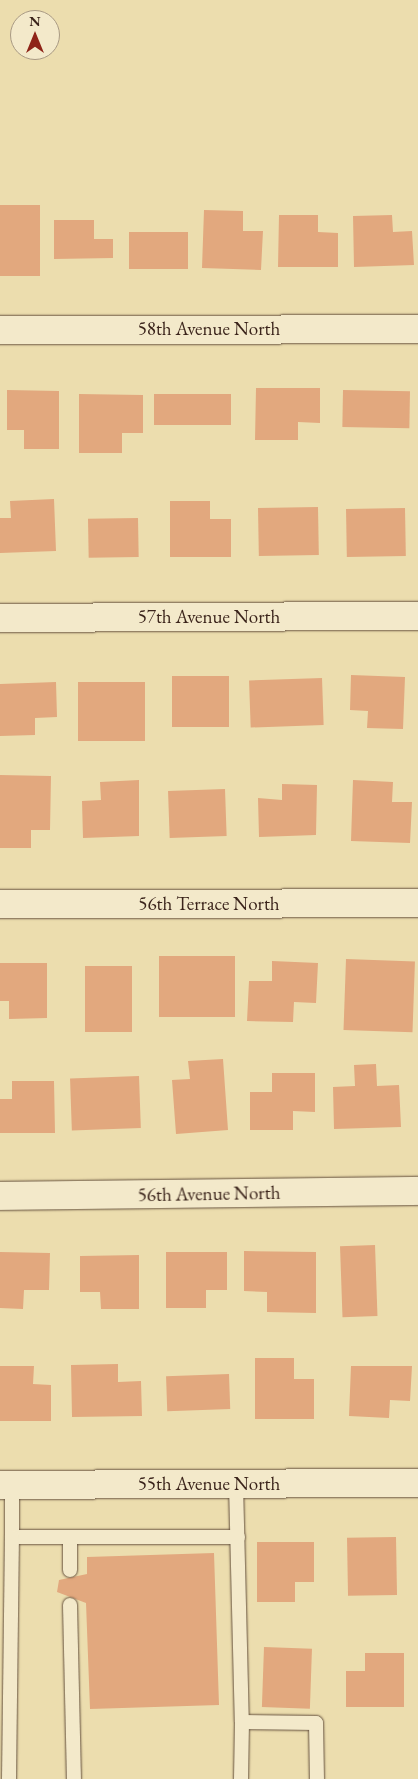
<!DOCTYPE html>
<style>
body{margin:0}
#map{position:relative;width:418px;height:1779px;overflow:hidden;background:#ecddae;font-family:"EB Garamond",serif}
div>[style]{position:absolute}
.building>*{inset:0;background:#e2a87e;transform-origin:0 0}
.roads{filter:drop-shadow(0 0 1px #66523f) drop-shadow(0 0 1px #66523f)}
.lane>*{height:14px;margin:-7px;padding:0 7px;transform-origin:7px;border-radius:7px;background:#f3e9ca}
.street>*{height:28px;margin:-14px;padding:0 14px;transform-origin:14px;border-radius:14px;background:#f3e9ca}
span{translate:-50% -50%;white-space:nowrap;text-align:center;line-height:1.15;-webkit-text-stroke:4px #f3e9ca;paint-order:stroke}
.street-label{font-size:19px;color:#3a231a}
.north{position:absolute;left:10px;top:10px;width:50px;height:50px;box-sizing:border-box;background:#f3e9ca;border:1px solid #a99a84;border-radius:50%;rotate:0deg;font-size:14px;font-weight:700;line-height:20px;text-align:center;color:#3a231a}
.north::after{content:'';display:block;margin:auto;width:18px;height:22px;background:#8f2418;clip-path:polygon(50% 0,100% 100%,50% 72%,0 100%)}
</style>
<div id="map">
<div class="building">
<i style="left:0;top:205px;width:40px;height:71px"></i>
<i style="clip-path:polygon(204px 210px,243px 211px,243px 231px,263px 231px,261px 270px,202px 268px)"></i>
<i style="clip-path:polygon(279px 215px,318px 215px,318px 232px,338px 233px,338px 267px,278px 267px)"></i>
<i style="clip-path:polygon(392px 215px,393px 232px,412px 231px,414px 265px,354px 267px,353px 216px)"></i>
<i style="clip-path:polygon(54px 220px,94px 220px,94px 239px,113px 239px,113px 258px,54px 259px)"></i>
<i style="left:129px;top:232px;width:59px;height:37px"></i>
<i style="clip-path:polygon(256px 388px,320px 388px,320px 423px,298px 422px,298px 440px,255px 440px)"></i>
<i style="clip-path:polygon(7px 390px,59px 391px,59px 449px,24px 449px,24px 430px,7px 430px)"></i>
<i style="left:343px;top:390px;width:67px;height:37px;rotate:1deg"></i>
<i style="clip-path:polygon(79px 394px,143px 395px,143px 433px,122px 433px,122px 453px,79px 453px)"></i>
<i style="left:231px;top:394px;width:31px;height:77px;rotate:90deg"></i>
<i style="clip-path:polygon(54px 499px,56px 551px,0 553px,0 518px,11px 518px,10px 501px)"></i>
<i style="clip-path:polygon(170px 501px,210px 501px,210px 519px,231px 519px,231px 557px,170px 557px)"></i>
<i style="left:318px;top:507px;width:48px;height:60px;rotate:89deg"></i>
<i style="left:405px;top:508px;width:48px;height:59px;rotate:89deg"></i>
<i style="left:138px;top:518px;width:39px;height:50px;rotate:89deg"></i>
<i style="clip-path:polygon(351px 675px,405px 677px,403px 729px,367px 728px,368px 711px,350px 710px)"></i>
<i style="left:172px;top:676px;width:57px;height:51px"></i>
<i style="left:322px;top:678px;width:47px;height:73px;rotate:88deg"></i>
<i style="clip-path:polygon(56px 682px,57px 717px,35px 718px,35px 735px,0 736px,0 684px)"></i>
<i style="left:78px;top:682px;width:67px;height:59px"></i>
<i style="clip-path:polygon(0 775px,51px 776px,50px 830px,31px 830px,31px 848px,0 848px)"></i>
<i style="clip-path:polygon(139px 780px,139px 836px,83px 838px,82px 801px,101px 800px,100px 782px)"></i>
<i style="clip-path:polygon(353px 780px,393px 782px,392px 802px,412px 802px,410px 843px,351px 841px)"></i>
<i style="clip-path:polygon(282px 784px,317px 785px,316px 835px,259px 837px,258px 798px,282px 800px)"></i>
<i style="left:225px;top:789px;width:47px;height:57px;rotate:88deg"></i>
<i style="left:159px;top:956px;width:76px;height:61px"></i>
<i style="left:346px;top:959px;width:69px;height:71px;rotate:2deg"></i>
<i style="clip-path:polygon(272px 961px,318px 963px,316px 1003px,294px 1002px,293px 1022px,247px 1021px,249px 981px,272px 981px)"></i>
<i style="clip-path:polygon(0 963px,47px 963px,47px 1018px,9px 1019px,9px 1001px,0 1001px)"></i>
<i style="left:85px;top:966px;width:47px;height:66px"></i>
<i style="clip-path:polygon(223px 1059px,228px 1130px,176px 1134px,172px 1080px,190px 1079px,188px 1061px)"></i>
<i style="clip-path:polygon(376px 1064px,377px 1086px,399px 1085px,401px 1127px,334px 1129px,333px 1087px,355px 1086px,354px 1065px)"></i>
<i style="clip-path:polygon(272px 1073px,315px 1073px,315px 1112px,293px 1111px,293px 1130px,250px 1130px,250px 1092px,272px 1092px)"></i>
<i style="left:139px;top:1076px;width:52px;height:69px;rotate:88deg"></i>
<i style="clip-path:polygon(12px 1081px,54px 1081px,55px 1133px,0 1133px,0 1099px,12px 1099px)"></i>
<i style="left:375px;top:1245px;width:71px;height:35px;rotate:88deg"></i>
<i style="clip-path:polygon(244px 1251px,316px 1252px,316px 1313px,267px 1312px,267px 1292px,244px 1291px)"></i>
<i style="clip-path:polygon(0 1252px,50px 1253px,49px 1290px,24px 1290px,23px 1309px,0 1308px)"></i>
<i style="clip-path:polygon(166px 1252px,227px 1252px,227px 1290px,206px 1290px,206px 1308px,166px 1308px)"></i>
<i style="clip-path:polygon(139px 1255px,139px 1309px,101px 1309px,100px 1292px,80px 1292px,80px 1256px)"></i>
<i style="clip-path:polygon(255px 1358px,294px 1358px,294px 1379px,314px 1379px,314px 1419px,255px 1419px)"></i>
<i style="clip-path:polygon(118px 1364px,118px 1382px,141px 1381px,142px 1416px,72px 1417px,71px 1365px)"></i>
<i style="clip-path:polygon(0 1366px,34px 1366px,33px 1384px,51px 1385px,51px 1421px,0 1421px)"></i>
<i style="clip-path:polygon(351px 1366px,412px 1366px,410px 1401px,390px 1400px,389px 1418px,349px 1416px)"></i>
<i style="left:229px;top:1374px;width:35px;height:63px;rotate:88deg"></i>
<i style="left:396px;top:1537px;width:58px;height:49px;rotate:89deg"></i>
<i style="clip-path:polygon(257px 1542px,314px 1542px,314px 1582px,295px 1582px,295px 1602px,257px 1602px)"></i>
<i style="clip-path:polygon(214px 1553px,219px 1705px,90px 1709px,86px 1603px,57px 1592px,59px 1580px,87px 1574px,87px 1557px)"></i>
<i style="left:264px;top:1647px;width:48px;height:60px;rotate:2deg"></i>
<i style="clip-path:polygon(365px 1653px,404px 1653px,404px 1707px,346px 1707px,346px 1671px,365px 1671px)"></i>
</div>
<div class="roads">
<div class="lane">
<i style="left:236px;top:1484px;width:238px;rotate:88.6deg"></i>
<i style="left:242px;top:1722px;width:57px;rotate:91deg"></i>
<i style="left:12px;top:1485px;width:52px;rotate:90deg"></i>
<i style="left:12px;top:1537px;width:226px"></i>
<i style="left:70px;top:1537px;width:33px;rotate:90deg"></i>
<i style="left:70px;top:1605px;width:174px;rotate:88.7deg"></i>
<i style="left:242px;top:1722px;width:74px;rotate:0.8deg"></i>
<i style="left:316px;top:1723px;width:56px;rotate:89deg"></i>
<i style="left:9px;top:1779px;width:242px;rotate:-89.3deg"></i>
</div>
<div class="street">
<i style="left:0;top:330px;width:418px;rotate:-0.1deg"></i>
<i style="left:0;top:618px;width:418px;rotate:-0.3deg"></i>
<i style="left:0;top:904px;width:418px;rotate:-0.1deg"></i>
<i style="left:0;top:1196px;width:418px;rotate:-0.7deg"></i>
<i style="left:0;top:1485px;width:418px;rotate:-0.3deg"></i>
</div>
</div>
<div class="street-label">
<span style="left:209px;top:329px">58th Avenue North</span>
<span style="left:209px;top:617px">57th Avenue North</span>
<span style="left:209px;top:904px">56th Terrace North</span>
<span style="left:209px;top:1194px;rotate:-1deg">56th Avenue North</span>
<span style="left:209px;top:1484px">55th Avenue North</span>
</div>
<div class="north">N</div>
</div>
